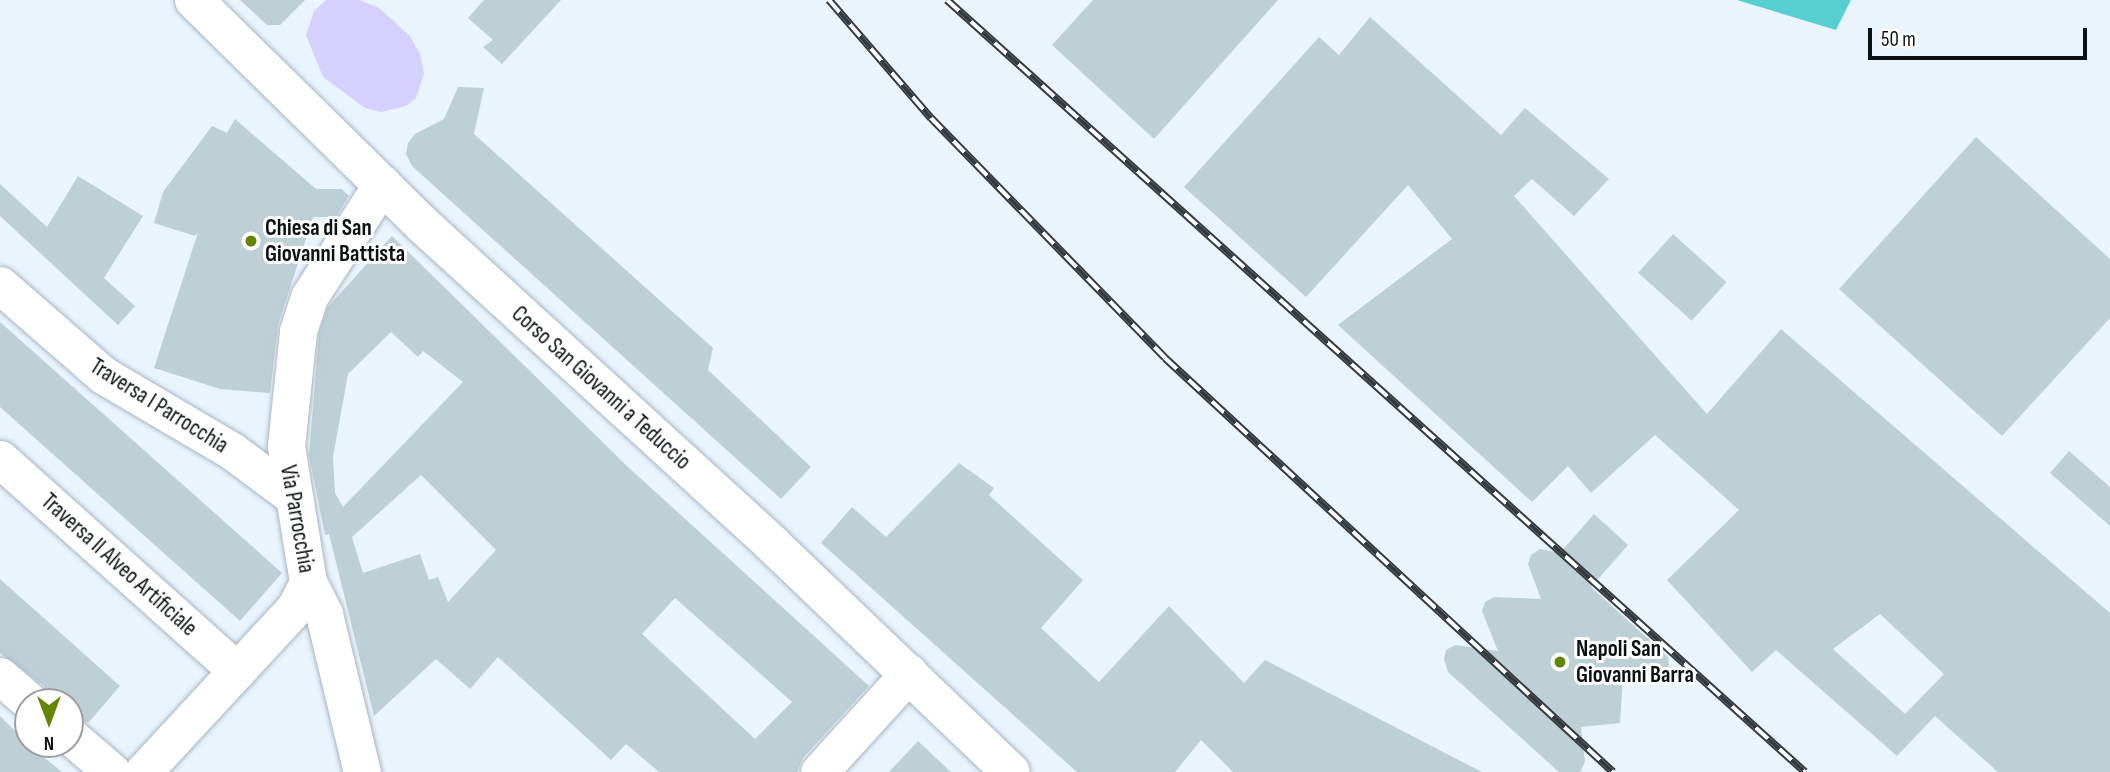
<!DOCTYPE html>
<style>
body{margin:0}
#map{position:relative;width:2110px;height:772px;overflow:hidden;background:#e9f4fd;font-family:"Sofia Sans Condensed",sans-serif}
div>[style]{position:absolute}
.green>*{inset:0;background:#d5d0ff}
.water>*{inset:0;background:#57cecf}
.building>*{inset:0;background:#bdd0d6;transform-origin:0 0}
.roads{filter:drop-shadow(0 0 2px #a8b6c1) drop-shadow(0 0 2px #a8b6c1)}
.minor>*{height:37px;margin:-18.5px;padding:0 18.5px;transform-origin:18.5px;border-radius:18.5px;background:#fff}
.major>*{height:38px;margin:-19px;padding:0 19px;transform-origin:19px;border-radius:19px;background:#fff}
.rail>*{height:8px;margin-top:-4px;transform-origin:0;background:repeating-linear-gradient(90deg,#fff 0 16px,#343a3f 0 32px);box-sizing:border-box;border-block:2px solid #343a3f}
.dots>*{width:19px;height:19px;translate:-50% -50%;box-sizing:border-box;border:4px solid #fff;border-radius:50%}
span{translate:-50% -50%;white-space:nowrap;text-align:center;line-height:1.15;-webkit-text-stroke:6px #fff;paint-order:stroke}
.poi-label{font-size:23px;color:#0b1014;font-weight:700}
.left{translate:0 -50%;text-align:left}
.street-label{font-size:23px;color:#0b1014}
.north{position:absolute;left:14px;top:688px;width:70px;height:70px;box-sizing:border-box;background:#fff;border:2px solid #9d9fa1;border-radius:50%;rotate:180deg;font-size:19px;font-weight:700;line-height:28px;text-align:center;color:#0b1014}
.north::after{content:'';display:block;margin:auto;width:24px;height:32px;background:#638501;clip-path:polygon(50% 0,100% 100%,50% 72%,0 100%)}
.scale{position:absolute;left:1868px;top:28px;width:219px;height:32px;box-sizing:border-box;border:4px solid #0b1014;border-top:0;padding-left:9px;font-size:21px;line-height:24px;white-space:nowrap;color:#0b1014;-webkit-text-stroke:5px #fff;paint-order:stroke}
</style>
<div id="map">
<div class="green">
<i style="clip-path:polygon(326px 0,360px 0,379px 8px,410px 36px,420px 54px,424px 73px,416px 98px,406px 106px,381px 112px,365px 108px,323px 77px,306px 35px,314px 11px)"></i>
</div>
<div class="water">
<i style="clip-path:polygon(1737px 0,1851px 0,1836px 30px)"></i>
</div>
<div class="building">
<i style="clip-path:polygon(240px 0,305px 0,280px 25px,267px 25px)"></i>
<i style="clip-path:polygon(484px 0,561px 0,502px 64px,483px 47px,493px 40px,468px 18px)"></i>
<i style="clip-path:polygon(1093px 0,1278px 0,1154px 139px,1052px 45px)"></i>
<i style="clip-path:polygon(evenodd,1370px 17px,1501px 135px,1525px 108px,1609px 179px,1574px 216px,1532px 179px,1514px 196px,1707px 414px,1781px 329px,2110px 613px,2110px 772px,1998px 772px,1935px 716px,1897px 756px,1776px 650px,1752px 672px,1667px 580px,1739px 510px,1655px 435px,1591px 493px,1568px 466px,1532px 502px,1338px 325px,1452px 239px,1408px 185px,1306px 297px,1184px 187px,1319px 37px,1339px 55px,1370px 17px,1880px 614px,1944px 674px,1905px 714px,1833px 649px,1880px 614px)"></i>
<i style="clip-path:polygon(458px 87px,484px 88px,474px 134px,713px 348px,708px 370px,811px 467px,781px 499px,412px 166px,406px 154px,408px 143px,415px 134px,444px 119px)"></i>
<i style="clip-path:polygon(235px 119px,316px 189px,342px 189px,349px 196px,336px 217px,313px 217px,278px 325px,270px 393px,220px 389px,154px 368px,198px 232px,195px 236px,154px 223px,163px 192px,212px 126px,227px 133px)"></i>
<i style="clip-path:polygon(1976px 137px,2110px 259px,2110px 318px,2002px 436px,1839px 289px)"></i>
<i style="clip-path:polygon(78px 176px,143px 216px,104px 278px,135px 306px,118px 325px,0 216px,0 184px,47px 227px)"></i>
<i style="left:1673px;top:234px;width:72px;height:52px;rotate:42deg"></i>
<i style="clip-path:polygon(evenodd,392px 236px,628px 467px,869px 686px,803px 758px,797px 772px,659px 772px,626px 744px,611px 760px,498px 657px,470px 689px,436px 659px,374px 716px,329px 534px,325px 535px,309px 455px,319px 335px,327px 308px,392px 236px,391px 332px,418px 357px,423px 351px,463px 382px,343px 507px,335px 493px,333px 457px,348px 374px,391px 332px,392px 236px,421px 475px,496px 550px,448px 602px,438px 577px,429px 580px,420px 554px,363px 573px,352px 537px,421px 475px,392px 236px,675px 598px,792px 702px,755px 739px,642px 634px,675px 598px)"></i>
<i style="clip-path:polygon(0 322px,282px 573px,240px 621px,0 407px)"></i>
<i style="clip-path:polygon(2069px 451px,2110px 487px,2110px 526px,2050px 473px)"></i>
<i style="clip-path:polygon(959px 463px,994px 488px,989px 495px,1083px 580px,1041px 628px,1099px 682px,1169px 606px,1244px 683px,1265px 660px,1482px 772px,1233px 772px,1201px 740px,1175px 772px,1077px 772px,821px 543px,852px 507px,886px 537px)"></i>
<i style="clip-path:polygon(1594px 514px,1628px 545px,1591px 587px,1668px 657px,1669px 666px,1657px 680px,1623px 676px,1620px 723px,1581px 727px,1585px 762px,1580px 772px,1559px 772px,1448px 672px,1444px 659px,1446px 650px,1455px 645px,1498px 651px,1482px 611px,1485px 602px,1494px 597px,1541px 599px,1528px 564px,1531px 555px,1540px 549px,1560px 553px)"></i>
<i style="clip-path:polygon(0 579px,120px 686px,88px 723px,70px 715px,70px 702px,55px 702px,44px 686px,0 653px)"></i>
<i style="clip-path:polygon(0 716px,28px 744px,62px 772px,0 772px)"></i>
<i style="clip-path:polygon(918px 741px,951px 772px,889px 772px)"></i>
</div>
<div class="roads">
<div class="minor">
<i style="left:0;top:285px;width:137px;rotate:41.1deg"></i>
<i style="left:103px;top:375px;width:150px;rotate:30.5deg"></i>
<i style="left:232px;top:451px;width:72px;rotate:36.6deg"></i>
<i style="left:0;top:459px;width:318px;rotate:41.8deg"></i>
<i style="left:308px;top:582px;width:36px;rotate:63deg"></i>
<i style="left:324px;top:614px;width:163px;rotate:76.5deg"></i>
<i style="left:0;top:676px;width:40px;rotate:41deg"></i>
<i style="left:70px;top:736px;width:55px;rotate:40.6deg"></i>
<i style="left:143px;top:772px;width:224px;rotate:-47.2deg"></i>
<i style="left:295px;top:608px;width:29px;rotate:-63deg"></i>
<i style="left:308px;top:582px;width:138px;rotate:-99.2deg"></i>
<i style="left:286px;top:446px;width:116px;rotate:-84deg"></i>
<i style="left:298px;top:331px;width:36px;rotate:-72deg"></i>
<i style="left:309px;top:297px;width:135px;rotate:-57.1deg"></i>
<i style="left:819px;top:772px;width:134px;rotate:-47.7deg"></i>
</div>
<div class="major">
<i style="left:194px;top:0;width:321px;rotate:44.5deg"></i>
<i style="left:423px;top:225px;width:473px;rotate:42.4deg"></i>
<i style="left:772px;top:544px;width:330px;rotate:43.7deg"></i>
</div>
</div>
<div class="rail">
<i style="left:829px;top:0;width:156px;rotate:49.2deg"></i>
<i style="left:931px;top:118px;width:335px;rotate:45.7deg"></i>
<i style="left:1165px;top:358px;width:610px;rotate:42.74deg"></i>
<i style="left:947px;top:0;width:1154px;rotate:41.98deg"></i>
</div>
<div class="dots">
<i style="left:251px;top:241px;background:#638501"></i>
<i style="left:1560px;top:662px;background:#638501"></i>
</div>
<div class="poi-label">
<span class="left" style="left:265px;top:241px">Chiesa di San<br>Giovanni Battista</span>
<span class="left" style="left:1576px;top:662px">Napoli San<br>Giovanni Barra</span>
</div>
<div class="street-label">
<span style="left:601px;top:388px;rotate:42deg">Corso San Giovanni a Teduccio</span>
<span style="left:159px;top:406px;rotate:32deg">Traversa I Parrocchia</span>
<span style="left:297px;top:519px;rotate:80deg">Via Parrocchia</span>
<span style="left:119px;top:565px;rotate:42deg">Traversa II Alveo Artificiale</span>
</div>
<div class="north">N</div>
<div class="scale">50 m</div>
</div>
